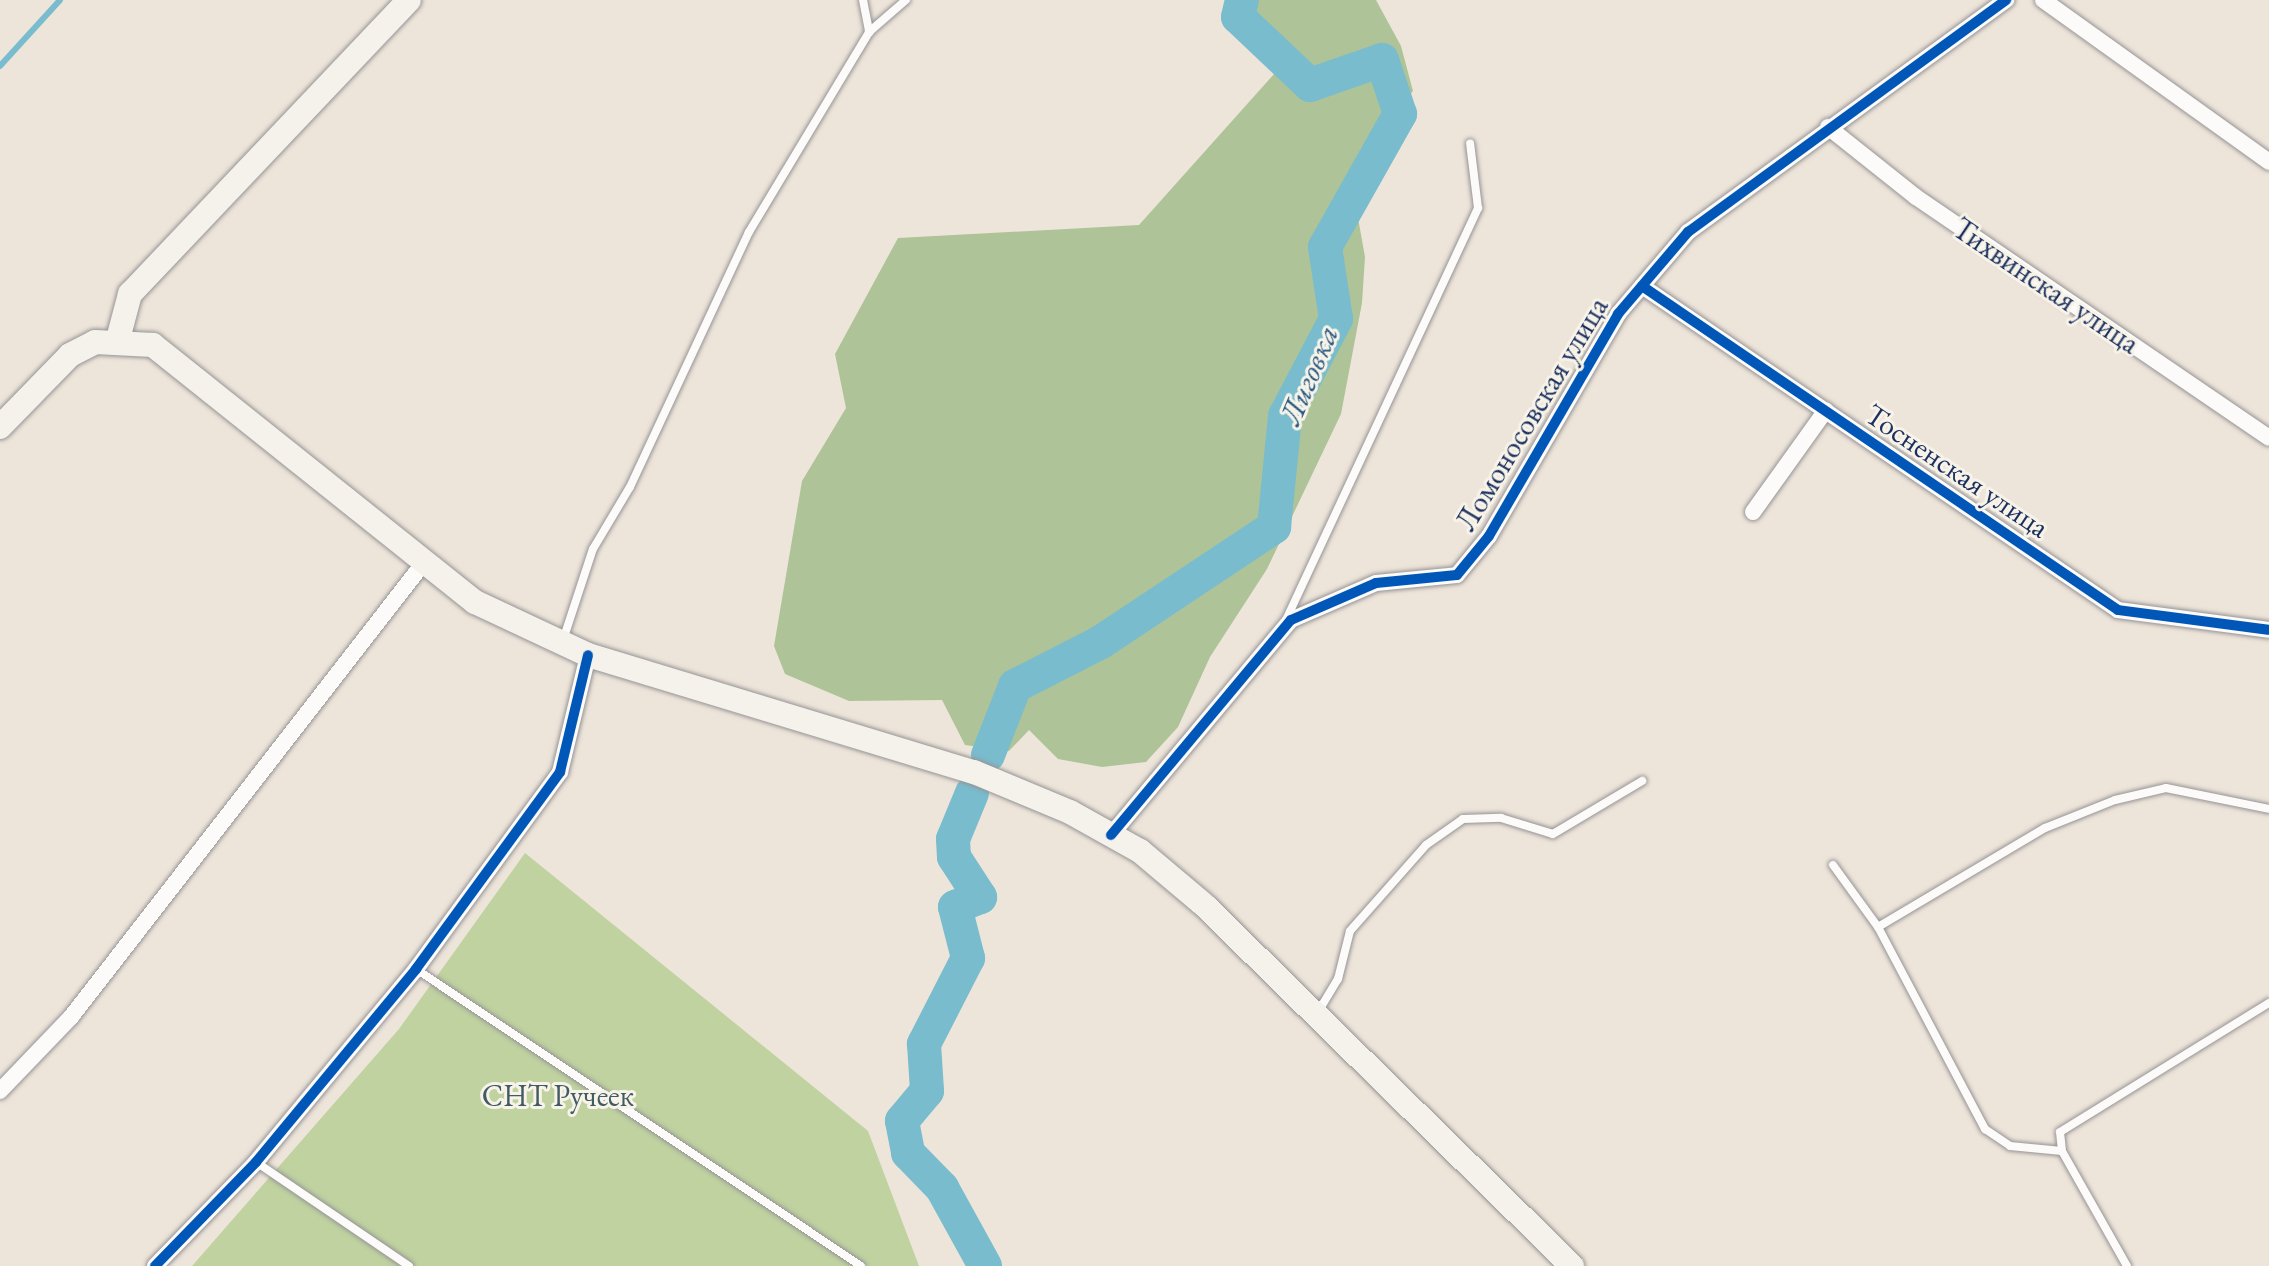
<!DOCTYPE html>
<meta charset="utf-8">
<style>
body{margin:0}
#map{position:relative;width:2269px;height:1266px;overflow:hidden;background:#eee5da;font-family:"EB Garamond",serif}
div>[style]{position:absolute}
.green>*{inset:0;background:#bfd2a0}
.forest>*{inset:0;background:#aec498}
.stream>*{height:6px;margin:-3px;padding:0 3px;transform-origin:3px;border-radius:3px;background:#79bccd}
.river>*{height:34px;margin:-17px;padding:0 17px;transform-origin:17px;border-radius:17px;background:#79bccd}
.roads{filter:drop-shadow(0 0 2px #959496) drop-shadow(0 0 2px #959496)}
.lane>*{height:8px;margin:-4px;padding:0 4px;transform-origin:4px;border-radius:4px;background:#fcfbf9}
.street>*{height:16px;margin:-8px;padding:0 8px;transform-origin:8px;border-radius:8px;background:#fcfbf9}
.secondary>*{height:24px;margin:-12px;padding:0 12px;transform-origin:12px;border-radius:12px;background:#f5f1eb}
.cycleway>*{height:10px;margin:-5px;padding:0 5px;transform-origin:5px;border-radius:5px;background:#0057b8}
span{translate:-50% -50%;white-space:nowrap;text-align:center;line-height:1.15;-webkit-text-stroke:6px #f7f3e8;paint-order:stroke}
.street-label{font-size:30px;color:#1b2f5e}
.park-label{font-size:30px;color:#415b63}
.water-label{font-size:32px;color:#2a5a83;font-style:italic}
</style>
<div id="map">
<div class="green">
<i style="clip-path:polygon(525px 853px,868px 1131px,919px 1266px,192px 1266px,399px 1029px)"></i>
</div>
<div class="forest">
<i style="clip-path:polygon(1242px 0,1376px 0,1401px 46px,1413px 91px,1357px 157px,1352px 184px,1365px 257px,1362px 303px,1341px 414px,1267px 569px,1210px 657px,1178px 727px,1146px 762px,1102px 767px,1058px 759px,1029px 730px,1009px 751px,965px 745px,942px 700px,849px 701px,785px 674px,774px 646px,802px 481px,846px 408px,835px 354px,898px 238px,1139px 225px,1291px 55px)"></i>
</div>
<div class="stream">
<i style="left:0;top:66px;width:89px;rotate:-47.7deg"></i>
</div>
<div class="river">
<i style="left:988px;top:755px;width:74px;rotate:-68.6deg"></i>
<i style="left:1015px;top:686px;width:97px;rotate:-27.1deg"></i>
<i style="left:1101px;top:642px;width:208px;rotate:-33.6deg"></i>
<i style="left:1274px;top:527px;width:112px;rotate:-84.3deg"></i>
<i style="left:1285px;top:416px;width:110px;rotate:-62.3deg"></i>
<i style="left:1336px;top:319px;width:73px;rotate:-98.7deg"></i>
<i style="left:1325px;top:247px;width:153px;rotate:-60.6deg"></i>
<i style="left:1400px;top:114px;width:57px;rotate:-108.4deg"></i>
<i style="left:1382px;top:60px;width:76px;rotate:160.9deg"></i>
<i style="left:1310px;top:85px;width:99px;rotate:-136.6deg"></i>
<i style="left:1238px;top:17px;width:17px;rotate:-77deg"></i>
<i style="left:972px;top:793px;width:50px;rotate:112.4deg"></i>
<i style="left:953px;top:839px;width:18px;rotate:87deg"></i>
<i style="left:954px;top:857px;width:48px;rotate:57deg"></i>
<i style="left:980px;top:897px;width:27px;rotate:158deg"></i>
<i style="left:955px;top:907px;width:53px;rotate:75.7deg"></i>
<i style="left:968px;top:958px;width:97px;rotate:117.1deg"></i>
<i style="left:924px;top:1044px;width:47px;rotate:86.3deg"></i>
<i style="left:927px;top:1091px;width:39px;rotate:130deg"></i>
<i style="left:902px;top:1121px;width:33px;rotate:79deg"></i>
<i style="left:908px;top:1153px;width:49px;rotate:45.8deg"></i>
<i style="left:942px;top:1188px;width:89px;rotate:61.1deg"></i>
</div>
<div class="roads">
<div class="lane">
<i style="left:863px;top:0;width:33px;rotate:79deg"></i>
<i style="left:1285px;top:622px;width:457px;rotate:-65deg"></i>
<i style="left:1478px;top:208px;width:65px;rotate:-97deg"></i>
<i style="left:563px;top:640px;width:96px;rotate:-71.8deg"></i>
<i style="left:593px;top:549px;width:72px;rotate:-59.2deg"></i>
<i style="left:630px;top:487px;width:281px;rotate:-65deg"></i>
<i style="left:749px;top:232px;width:233px;rotate:-59deg"></i>
<i style="left:869px;top:32px;width:49px;rotate:-40.9deg"></i>
<i style="left:1833px;top:865px;width:77px;rotate:54deg"></i>
<i style="left:1878px;top:927px;width:229px;rotate:62.1deg"></i>
<i style="left:1985px;top:1129px;width:30px;rotate:34deg"></i>
<i style="left:2010px;top:1146px;width:52px;rotate:5.5deg"></i>
<i style="left:1878px;top:927px;width:194px;rotate:-30.7deg"></i>
<i style="left:2045px;top:828px;width:75px;rotate:-21.8deg"></i>
<i style="left:2115px;top:800px;width:52px;rotate:-13.2deg"></i>
<i style="left:2166px;top:788px;width:105px;rotate:11.5deg"></i>
<i style="left:416px;top:969px;width:535px;rotate:33.72deg"></i>
<i style="left:1318px;top:1012px;width:39px;rotate:-59deg"></i>
<i style="left:1338px;top:979px;width:49px;rotate:-76deg"></i>
<i style="left:1350px;top:931px;width:115px;rotate:-48.5deg"></i>
<i style="left:1426px;top:845px;width:45px;rotate:-35.1deg"></i>
<i style="left:1463px;top:819px;width:38px;rotate:-2deg"></i>
<i style="left:1501px;top:818px;width:54px;rotate:17.1deg"></i>
<i style="left:1553px;top:834px;width:104px;rotate:-30.8deg"></i>
<i style="left:256px;top:1162px;width:185px;rotate:34.2deg"></i>
<i style="left:2127px;top:1266px;width:132px;rotate:-119.5deg"></i>
<i style="left:2062px;top:1151px;width:19px;rotate:-96deg"></i>
<i style="left:2060px;top:1132px;width:246px;rotate:-31.7deg"></i>
</div>
<div class="street">
<i style="left:2043px;top:0;width:278px;rotate:35.6deg"></i>
<i style="left:1828px;top:127px;width:112px;rotate:38.5deg"></i>
<i style="left:1916px;top:197px;width:427px;rotate:34.3deg"></i>
<i style="left:1642px;top:286px;width:576px;rotate:34.24deg"></i>
<i style="left:2118px;top:610px;width:152px;rotate:7.5deg"></i>
<i style="left:1753px;top:512px;width:125px;rotate:-54.4deg"></i>
<i style="left:1111px;top:835px;width:280px;rotate:-50.1deg"></i>
<i style="left:1291px;top:620px;width:93px;rotate:-23.5deg"></i>
<i style="left:1376px;top:583px;width:81px;rotate:-5.6deg"></i>
<i style="left:1457px;top:575px;width:50px;rotate:-50.6deg"></i>
<i style="left:1489px;top:536px;width:257px;rotate:-59.8deg"></i>
<i style="left:1618px;top:314px;width:108px;rotate:-49.5deg"></i>
<i style="left:1688px;top:232px;width:394px;rotate:-36.1deg"></i>
<i style="left:0;top:1091px;width:103px;rotate:-46.2deg"></i>
<i style="left:71px;top:1017px;width:572px;rotate:-52.17deg"></i>
<i style="left:155px;top:1266px;width:145px;rotate:-45.8deg"></i>
<i style="left:256px;top:1162px;width:251px;rotate:-50.3deg"></i>
<i style="left:416px;top:969px;width:244px;rotate:-53.8deg"></i>
<i style="left:560px;top:772px;width:120px;rotate:-76.5deg"></i>
</div>
<div class="secondary">
<i style="left:118px;top:339px;width:47px;rotate:-75.1deg"></i>
<i style="left:130px;top:294px;width:405px;rotate:-46.5deg"></i>
<i style="left:0;top:427px;width:100px;rotate:-45.8deg"></i>
<i style="left:70px;top:355px;width:28px;rotate:-27deg"></i>
<i style="left:95px;top:342px;width:58px;rotate:3deg"></i>
<i style="left:153px;top:345px;width:412px;rotate:38.6deg"></i>
<i style="left:475px;top:602px;width:125px;rotate:25.1deg"></i>
<i style="left:588px;top:655px;width:403px;rotate:16.9deg"></i>
<i style="left:974px;top:772px;width:104px;rotate:22.6deg"></i>
<i style="left:1070px;top:812px;width:80px;rotate:29.1deg"></i>
<i style="left:1140px;top:851px;width:82px;rotate:40.1deg"></i>
<i style="left:1203px;top:904px;width:517px;rotate:44.45deg"></i>
</div>
</div>
<div class="cycleway">
<i style="left:1642px;top:286px;width:576px;rotate:34.24deg"></i>
<i style="left:2118px;top:610px;width:152px;rotate:7.5deg"></i>
<i style="left:1111px;top:835px;width:280px;rotate:-50.1deg"></i>
<i style="left:1291px;top:620px;width:93px;rotate:-23.5deg"></i>
<i style="left:1376px;top:583px;width:81px;rotate:-5.6deg"></i>
<i style="left:1457px;top:575px;width:50px;rotate:-50.6deg"></i>
<i style="left:1489px;top:536px;width:257px;rotate:-59.8deg"></i>
<i style="left:1618px;top:314px;width:108px;rotate:-49.5deg"></i>
<i style="left:1688px;top:232px;width:394px;rotate:-36.1deg"></i>
<i style="left:155px;top:1266px;width:145px;rotate:-45.8deg"></i>
<i style="left:256px;top:1162px;width:251px;rotate:-50.3deg"></i>
<i style="left:416px;top:969px;width:244px;rotate:-53.8deg"></i>
<i style="left:560px;top:772px;width:120px;rotate:-76.5deg"></i>
</div>
<div class="street-label">
<span style="left:2046px;top:286px;rotate:34deg">Тихвинская улица</span>
<span style="left:1532px;top:414px;rotate:-59deg">Ломоносовская улица</span>
<span style="left:1957px;top:471px;rotate:34deg">Тосненская улица</span>
</div>
<div class="park-label">
<span style="left:558px;top:1096px">СНТ Ручеек</span>
</div>
<div class="water-label">
<span style="left:1309px;top:375px;rotate:-67deg">Лиговка</span>
</div>
</div>
